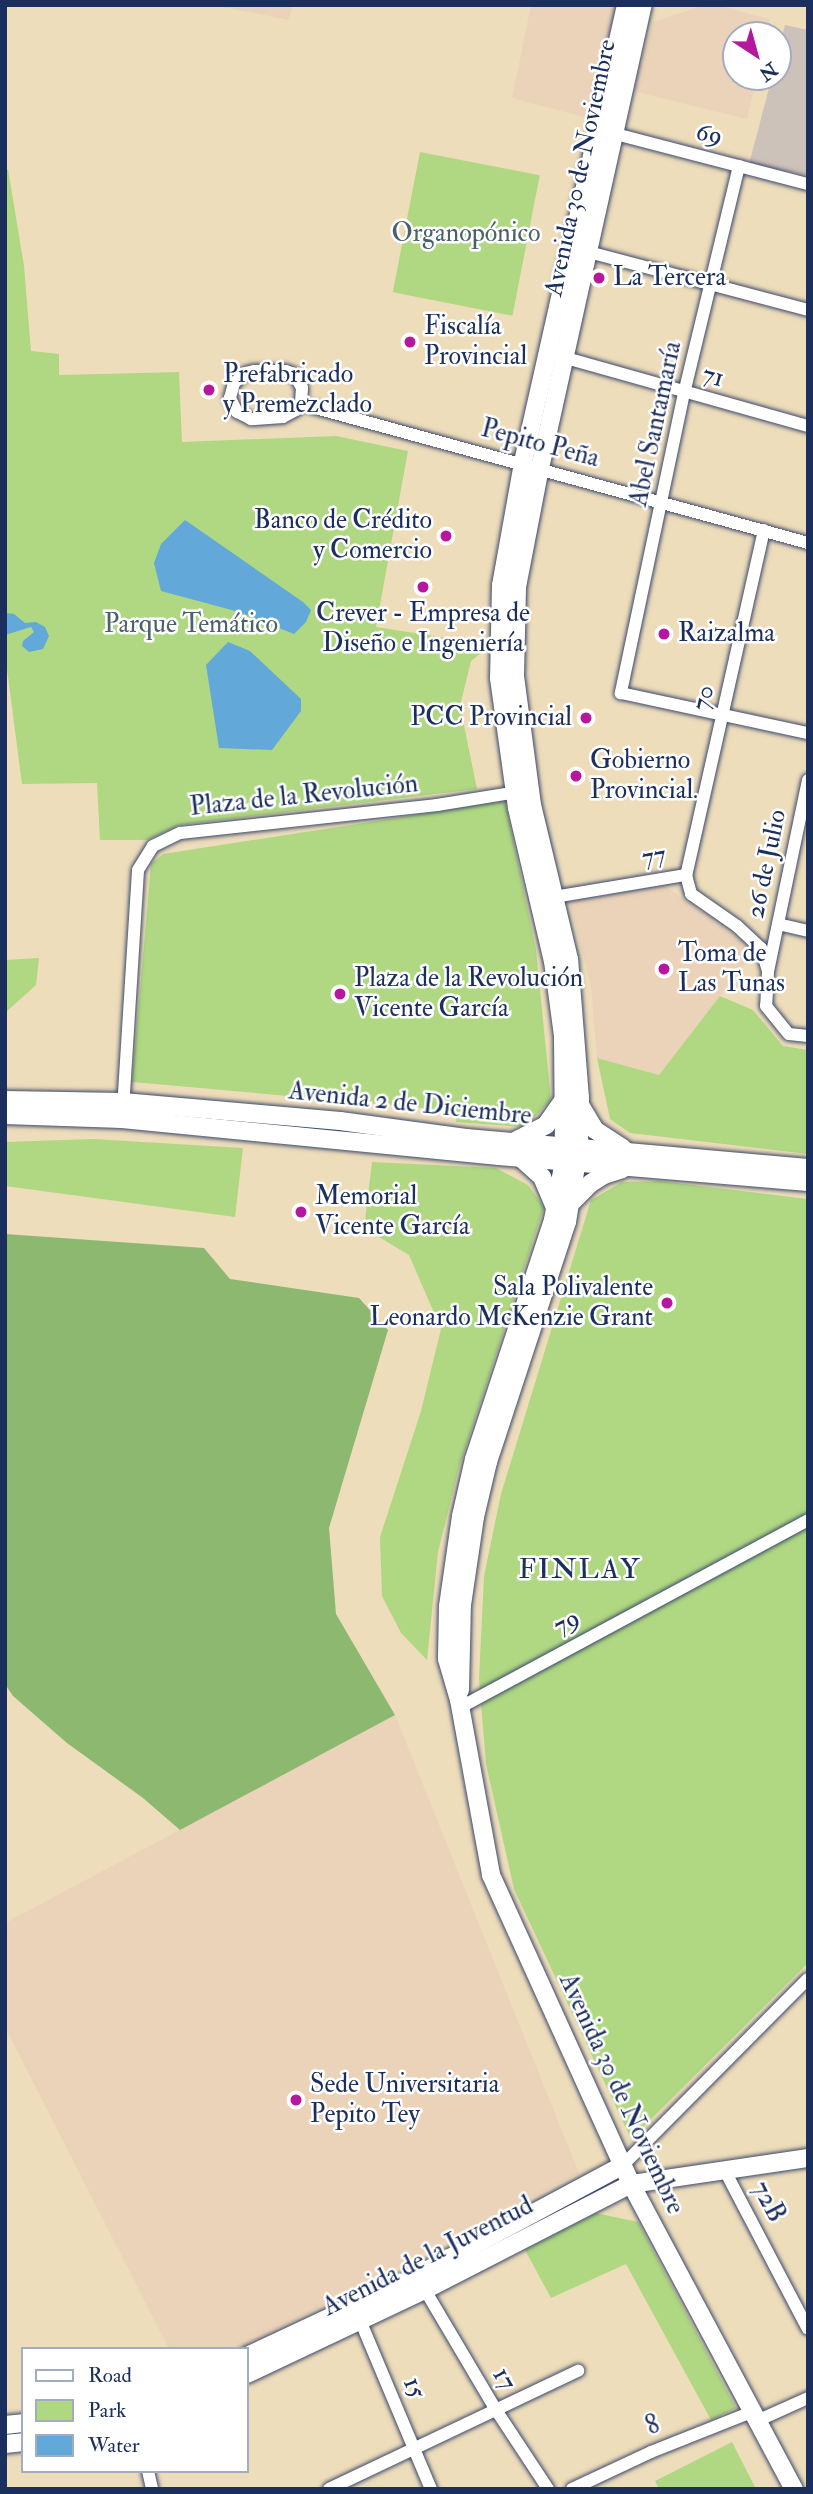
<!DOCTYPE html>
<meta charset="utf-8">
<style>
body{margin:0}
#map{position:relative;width:813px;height:2494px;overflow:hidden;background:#edb;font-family:"IM FELL Double Pica",serif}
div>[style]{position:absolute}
.built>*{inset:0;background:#ebd3b9}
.industrial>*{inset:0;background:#cdc2b9}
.green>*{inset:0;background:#b0d882;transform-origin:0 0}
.forest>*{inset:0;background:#8cb870}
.water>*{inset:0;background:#62a8d8}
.roads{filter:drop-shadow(0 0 2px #3b496c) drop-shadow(0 0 2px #3b496c)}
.street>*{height:12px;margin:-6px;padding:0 6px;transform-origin:6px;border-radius:6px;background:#fff}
.secondary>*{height:18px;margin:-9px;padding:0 9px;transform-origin:9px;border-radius:9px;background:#fff}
.dots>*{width:19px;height:19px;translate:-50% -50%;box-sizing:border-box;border:4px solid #fff;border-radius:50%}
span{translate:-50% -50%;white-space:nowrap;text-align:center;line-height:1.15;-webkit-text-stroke:5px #fff;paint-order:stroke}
.street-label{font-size:26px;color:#1b2f5e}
.park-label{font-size:26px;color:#486269}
.poi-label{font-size:26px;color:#1b2f5e}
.left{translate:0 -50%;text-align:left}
.right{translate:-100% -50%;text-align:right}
.neighbourhood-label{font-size:28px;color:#1b2f5e;letter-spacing:2px}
.frame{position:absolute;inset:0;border:7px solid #1b2f5e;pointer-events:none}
.legend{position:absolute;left:21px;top:2347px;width:228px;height:126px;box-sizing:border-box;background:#fff;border:2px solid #a4acbf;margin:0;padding:9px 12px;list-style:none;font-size:21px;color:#1b2f5e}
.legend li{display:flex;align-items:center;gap:14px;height:35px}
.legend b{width:35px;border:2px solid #a4acbf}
.north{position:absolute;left:722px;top:21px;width:70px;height:70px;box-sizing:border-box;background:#fff;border:2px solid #a4acbf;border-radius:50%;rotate:144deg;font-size:19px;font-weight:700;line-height:28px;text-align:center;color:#1b2f5e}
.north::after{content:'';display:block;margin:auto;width:24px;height:32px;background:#b5179e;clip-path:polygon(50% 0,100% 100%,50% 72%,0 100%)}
</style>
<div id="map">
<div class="built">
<i style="clip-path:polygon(213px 5px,293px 5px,289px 20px)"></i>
<i style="clip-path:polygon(531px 5px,618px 5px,591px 119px,512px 98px)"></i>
<i style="clip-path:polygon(705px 5px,717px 5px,770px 19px,767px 35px,736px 35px,736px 77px,757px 77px,747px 119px,633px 91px,653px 22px)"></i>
<i style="clip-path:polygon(664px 885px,755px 951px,659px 1075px,597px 1058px,591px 986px,569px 901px)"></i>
<i style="clip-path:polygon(395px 1715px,579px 2173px,238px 2349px,169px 2349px,5px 2027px,5px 1923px)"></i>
</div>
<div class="industrial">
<i style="clip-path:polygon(785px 25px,808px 30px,808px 175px,749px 164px,772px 77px,778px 77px,778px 52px)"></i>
</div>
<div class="green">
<i style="left:420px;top:152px;width:122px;height:143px;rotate:11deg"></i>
<i style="clip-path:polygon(8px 169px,24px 266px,31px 351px,59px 354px,59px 375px,179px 372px,182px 442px,336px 436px,408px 451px,376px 627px,491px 645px,471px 661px,460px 706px,477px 789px,179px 825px,147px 840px,100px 840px,97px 783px,22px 784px,5px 654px,5px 172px)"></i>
<i style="clip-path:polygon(505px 801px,536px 949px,551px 1100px,525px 1127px,456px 1122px,457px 1111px,132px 1082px,151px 864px,163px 854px)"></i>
<i style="clip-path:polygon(39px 958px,36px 985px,5px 1013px,5px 960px)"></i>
<i style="clip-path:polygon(720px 996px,753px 1010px,783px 1046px,808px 1050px,808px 1154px,630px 1133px,610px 1119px,597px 1058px,659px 1075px)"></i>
<i style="clip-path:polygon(93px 1139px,243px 1148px,235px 1217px,5px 1186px,5px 1142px)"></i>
<i style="clip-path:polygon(372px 1162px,496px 1168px,528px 1185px,544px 1207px,459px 1468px,438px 1552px,427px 1660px,401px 1633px,382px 1596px,380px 1537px,421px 1411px,441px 1329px,409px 1255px,364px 1228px)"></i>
<i style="clip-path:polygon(660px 1181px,808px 1199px,808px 1963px,631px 2139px,514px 1889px,486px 1764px,479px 1679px,484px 1576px,501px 1494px,591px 1200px,622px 1182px)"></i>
<i style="clip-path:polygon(596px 2213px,638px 2222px,736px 2408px,711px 2420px,626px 2264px,551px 2298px,525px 2250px)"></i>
<i style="clip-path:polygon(732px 2442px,756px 2489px,659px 2489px,655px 2481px)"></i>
</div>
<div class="forest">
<i style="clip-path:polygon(5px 1234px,204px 1248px,230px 1279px,359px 1298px,388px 1330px,329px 1528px,336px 1614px,395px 1715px,180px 1830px,143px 1798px,67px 1743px,13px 1696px,5px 1684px)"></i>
</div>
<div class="water">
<i style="clip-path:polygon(185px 520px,303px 602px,311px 610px,306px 622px,294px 634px,239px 612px,161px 591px,154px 563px,161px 544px)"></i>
<i style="clip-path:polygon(5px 613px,14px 614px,25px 623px,36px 622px,45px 627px,49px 636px,43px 649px,29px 652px,22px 646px,23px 641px,34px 632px,31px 627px,5px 635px)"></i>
<i style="clip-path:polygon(228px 642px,250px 651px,301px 699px,301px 711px,272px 750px,219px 748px,206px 665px)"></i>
</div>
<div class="roads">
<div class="street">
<i style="left:608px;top:132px;width:207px;rotate:14.6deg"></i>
<i style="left:739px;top:166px;width:234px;rotate:103.6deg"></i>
<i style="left:684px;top:393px;width:307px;rotate:101.9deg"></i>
<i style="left:621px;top:693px;width:191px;rotate:12.1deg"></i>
<i style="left:581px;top:250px;width:235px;rotate:14.8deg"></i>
<i style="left:566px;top:358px;width:251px;rotate:15.7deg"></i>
<i style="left:254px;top:371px;width:32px"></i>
<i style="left:286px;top:371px;width:9px;rotate:21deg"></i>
<i style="left:294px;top:374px;width:16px;rotate:60deg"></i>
<i style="left:302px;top:388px;width:16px;rotate:94deg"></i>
<i style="left:301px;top:404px;width:8px;rotate:130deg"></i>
<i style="left:296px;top:410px;width:15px;rotate:152deg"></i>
<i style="left:283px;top:417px;width:32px;rotate:176deg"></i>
<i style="left:251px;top:419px;width:16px;rotate:-153deg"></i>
<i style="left:237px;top:412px;width:16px;rotate:-117deg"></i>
<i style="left:230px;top:398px;width:16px;rotate:-75deg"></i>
<i style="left:234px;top:383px;width:16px;rotate:-40deg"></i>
<i style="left:246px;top:373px;width:8px;rotate:-14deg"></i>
<i style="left:301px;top:404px;width:526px;rotate:15.33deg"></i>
<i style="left:764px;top:530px;width:354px;rotate:102.7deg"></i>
<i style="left:686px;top:875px;width:20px;rotate:75deg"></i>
<i style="left:691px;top:894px;width:56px;rotate:34.8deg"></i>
<i style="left:737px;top:926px;width:33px;rotate:43deg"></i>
<i style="left:761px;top:948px;width:24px;rotate:73deg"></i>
<i style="left:808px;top:780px;width:195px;rotate:101.8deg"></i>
<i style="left:768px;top:971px;width:35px;rotate:93deg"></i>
<i style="left:766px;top:1006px;width:36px;rotate:51deg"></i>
<i style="left:789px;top:1034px;width:19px;rotate:6deg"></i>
<i style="left:548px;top:898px;width:140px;rotate:-9.5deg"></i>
<i style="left:778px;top:924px;width:31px;rotate:13deg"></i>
<i style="left:123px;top:1109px;width:239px;rotate:-86.4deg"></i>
<i style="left:138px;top:870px;width:28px;rotate:-58deg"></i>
<i style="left:153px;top:846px;width:30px;rotate:-26deg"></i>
<i style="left:180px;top:833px;width:259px;rotate:-6.2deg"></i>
<i style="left:437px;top:805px;width:87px;rotate:-9.2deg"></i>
<i style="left:459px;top:1708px;width:396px;rotate:-28.3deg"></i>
<i style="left:623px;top:2165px;width:262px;rotate:-45.2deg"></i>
<i style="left:725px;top:2171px;width:178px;rotate:62.3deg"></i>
<i style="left:425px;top:2290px;width:139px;rotate:59.4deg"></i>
<i style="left:496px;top:2410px;width:95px;rotate:56.6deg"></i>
<i style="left:357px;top:2313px;width:191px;rotate:67.2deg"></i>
<i style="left:759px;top:2420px;width:54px;rotate:-24.2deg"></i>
<i style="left:148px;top:2471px;width:18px;rotate:77deg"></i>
<i style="left:329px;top:2489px;width:276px;rotate:-25.4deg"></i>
<i style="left:572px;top:2489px;width:87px;rotate:-25.1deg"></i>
<i style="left:651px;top:2452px;width:111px;rotate:-21.7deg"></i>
</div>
<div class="secondary">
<i style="left:626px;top:5px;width:469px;rotate:102.7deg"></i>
<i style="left:523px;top:463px;width:124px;rotate:100.2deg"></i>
<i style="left:501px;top:585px;width:93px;rotate:91.2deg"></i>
<i style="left:499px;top:678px;width:131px;rotate:82.1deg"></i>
<i style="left:517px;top:808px;width:157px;rotate:76.8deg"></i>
<i style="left:553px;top:961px;width:76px;rotate:82.4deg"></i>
<i style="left:563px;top:1036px;width:125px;rotate:89.5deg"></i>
<i style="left:564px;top:1161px;width:60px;rotate:100.6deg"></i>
<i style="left:553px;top:1220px;width:252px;rotate:108.3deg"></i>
<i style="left:474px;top:1459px;width:58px;rotate:102.8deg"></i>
<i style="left:461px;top:1516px;width:91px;rotate:98.2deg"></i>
<i style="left:448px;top:1606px;width:53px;rotate:91.1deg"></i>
<i style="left:447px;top:1659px;width:43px;rotate:73.7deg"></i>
<i style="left:459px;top:1700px;width:178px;rotate:79.6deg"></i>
<i style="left:491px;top:1875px;width:339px;rotate:65.6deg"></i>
<i style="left:631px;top:2184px;width:346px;rotate:61.9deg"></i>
<i style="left:5px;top:1100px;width:118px;rotate:1deg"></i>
<i style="left:123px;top:1102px;width:218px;rotate:5deg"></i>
<i style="left:340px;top:1121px;width:127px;rotate:7.7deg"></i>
<i style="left:466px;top:1138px;width:343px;rotate:5deg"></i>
<i style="left:580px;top:1105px;width:29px;rotate:59deg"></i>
<i style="left:595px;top:1130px;width:33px;rotate:33deg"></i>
<i style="left:5px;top:1115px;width:117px;rotate:2deg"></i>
<i style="left:122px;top:1119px;width:379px;rotate:5.6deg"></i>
<i style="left:499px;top:1156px;width:310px;rotate:4.8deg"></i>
<i style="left:515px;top:1141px;width:35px;rotate:-27deg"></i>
<i style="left:546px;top:1125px;width:32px;rotate:-55deg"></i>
<i style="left:521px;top:1158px;width:28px;rotate:42deg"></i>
<i style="left:542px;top:1177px;width:34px;rotate:67deg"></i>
<i style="left:571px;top:1203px;width:28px;rotate:-45deg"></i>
<i style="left:591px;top:1183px;width:15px;rotate:-32deg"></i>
<i style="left:604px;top:1175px;width:19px;rotate:-18deg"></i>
<i style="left:460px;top:1690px;width:85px;rotate:-88.7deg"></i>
<i style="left:462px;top:1605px;width:89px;rotate:-81.6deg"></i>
<i style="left:475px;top:1517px;width:57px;rotate:-76.7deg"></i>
<i style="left:488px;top:1462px;width:253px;rotate:-71.8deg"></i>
<i style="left:567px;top:1222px;width:76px;rotate:-80.9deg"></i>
<i style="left:579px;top:1147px;width:49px;rotate:-88.8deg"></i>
<i style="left:580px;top:1098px;width:139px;rotate:-94.5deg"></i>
<i style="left:569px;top:959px;width:158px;rotate:-103.5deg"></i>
<i style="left:532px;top:805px;width:130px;rotate:-97.5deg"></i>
<i style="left:515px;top:676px;width:89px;rotate:-88.7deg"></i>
<i style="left:517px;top:587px;width:121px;rotate:-79.1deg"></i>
<i style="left:540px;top:468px;width:474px;rotate:-77.5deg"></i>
<i style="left:247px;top:2356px;width:177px;rotate:-25.1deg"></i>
<i style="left:407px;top:2281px;width:245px;rotate:-28.2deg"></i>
<i style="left:247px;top:2374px;width:197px;rotate:-25.3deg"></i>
<i style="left:425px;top:2290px;width:232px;rotate:-27.2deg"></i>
<i style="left:631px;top:2184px;width:179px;rotate:-8.4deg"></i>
<i style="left:5px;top:2425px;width:18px;rotate:-6deg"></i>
<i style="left:5px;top:2444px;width:18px;rotate:-6deg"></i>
</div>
</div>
<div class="dots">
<i style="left:599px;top:278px;background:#b5179e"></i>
<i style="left:410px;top:342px;background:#b5179e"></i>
<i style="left:209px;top:390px;background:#b5179e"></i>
<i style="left:446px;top:536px;background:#b5179e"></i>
<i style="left:423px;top:587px;background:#b5179e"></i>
<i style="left:664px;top:634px;background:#b5179e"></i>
<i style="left:586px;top:718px;background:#b5179e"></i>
<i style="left:576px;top:776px;background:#b5179e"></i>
<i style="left:664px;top:969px;background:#b5179e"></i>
<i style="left:340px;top:994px;background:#b5179e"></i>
<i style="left:301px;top:1212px;background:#b5179e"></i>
<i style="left:667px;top:1303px;background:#b5179e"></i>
<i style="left:296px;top:2100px;background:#b5179e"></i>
</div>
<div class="street-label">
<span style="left:709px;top:135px;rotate:14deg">69</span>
<span style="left:581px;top:168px;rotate:-78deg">Avenida 30 de Noviembre</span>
<span style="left:713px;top:377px;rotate:15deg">71</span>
<span style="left:656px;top:424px;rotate:-78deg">Abel Santamaría</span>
<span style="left:540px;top:444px;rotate:15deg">Pepito Peña</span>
<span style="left:704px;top:698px;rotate:-77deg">70</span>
<span style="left:304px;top:796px;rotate:-6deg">Plaza de la Revolución</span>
<span style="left:654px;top:857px;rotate:-10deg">77</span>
<span style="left:767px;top:864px;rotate:-78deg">26 de Julio</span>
<span style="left:410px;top:1104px;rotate:6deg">Avenida 2 de Diciembre</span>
<span style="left:567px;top:1623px;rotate:-28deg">79</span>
<span style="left:621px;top:2094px;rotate:65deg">Avenida 30 de Noviembre</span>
<span style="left:768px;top:2202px;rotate:62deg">72B</span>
<span style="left:428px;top:2257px;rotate:-27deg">Avenida de la Juventud</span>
<span style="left:504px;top:2379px;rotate:60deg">17</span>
<span style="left:414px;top:2388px;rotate:67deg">15</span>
<span style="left:653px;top:2426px;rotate:-23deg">8</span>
</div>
<div class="park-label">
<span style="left:466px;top:234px">Organopónico</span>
<span style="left:191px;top:625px">Parque Temático</span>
</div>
<div class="poi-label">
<span class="left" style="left:613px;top:278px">La Tercera</span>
<span class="left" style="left:424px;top:342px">Fiscalía<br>Provincial</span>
<span class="left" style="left:223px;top:390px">Prefabricado<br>y Premezclado</span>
<span class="right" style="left:432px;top:536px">Banco de Crédito<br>y Comercio</span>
<span style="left:423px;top:629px">Crever - Empresa de<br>Diseño e Ingeniería</span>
<span class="left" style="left:678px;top:634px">Raizalma</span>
<span class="right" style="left:572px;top:718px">PCC Provincial</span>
<span class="left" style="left:590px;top:776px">Gobierno<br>Provincial.</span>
<span class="left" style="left:678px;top:969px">Toma de<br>Las Tunas</span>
<span class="left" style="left:354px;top:994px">Plaza de la Revolución<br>Vicente García</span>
<span class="left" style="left:315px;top:1212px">Memorial<br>Vicente García</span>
<span class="right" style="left:653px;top:1303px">Sala Polivalente<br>Leonardo McKenzie Grant</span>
<span class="left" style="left:310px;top:2100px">Sede Universitaria<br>Pepito Tey</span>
</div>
<div class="neighbourhood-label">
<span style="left:580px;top:1570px">FINLAY</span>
</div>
<div class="frame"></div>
<ul class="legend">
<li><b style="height:9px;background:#fff"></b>Road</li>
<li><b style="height:19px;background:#b0d882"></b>Park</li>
<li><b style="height:19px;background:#62a8d8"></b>Water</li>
</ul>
<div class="north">N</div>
</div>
